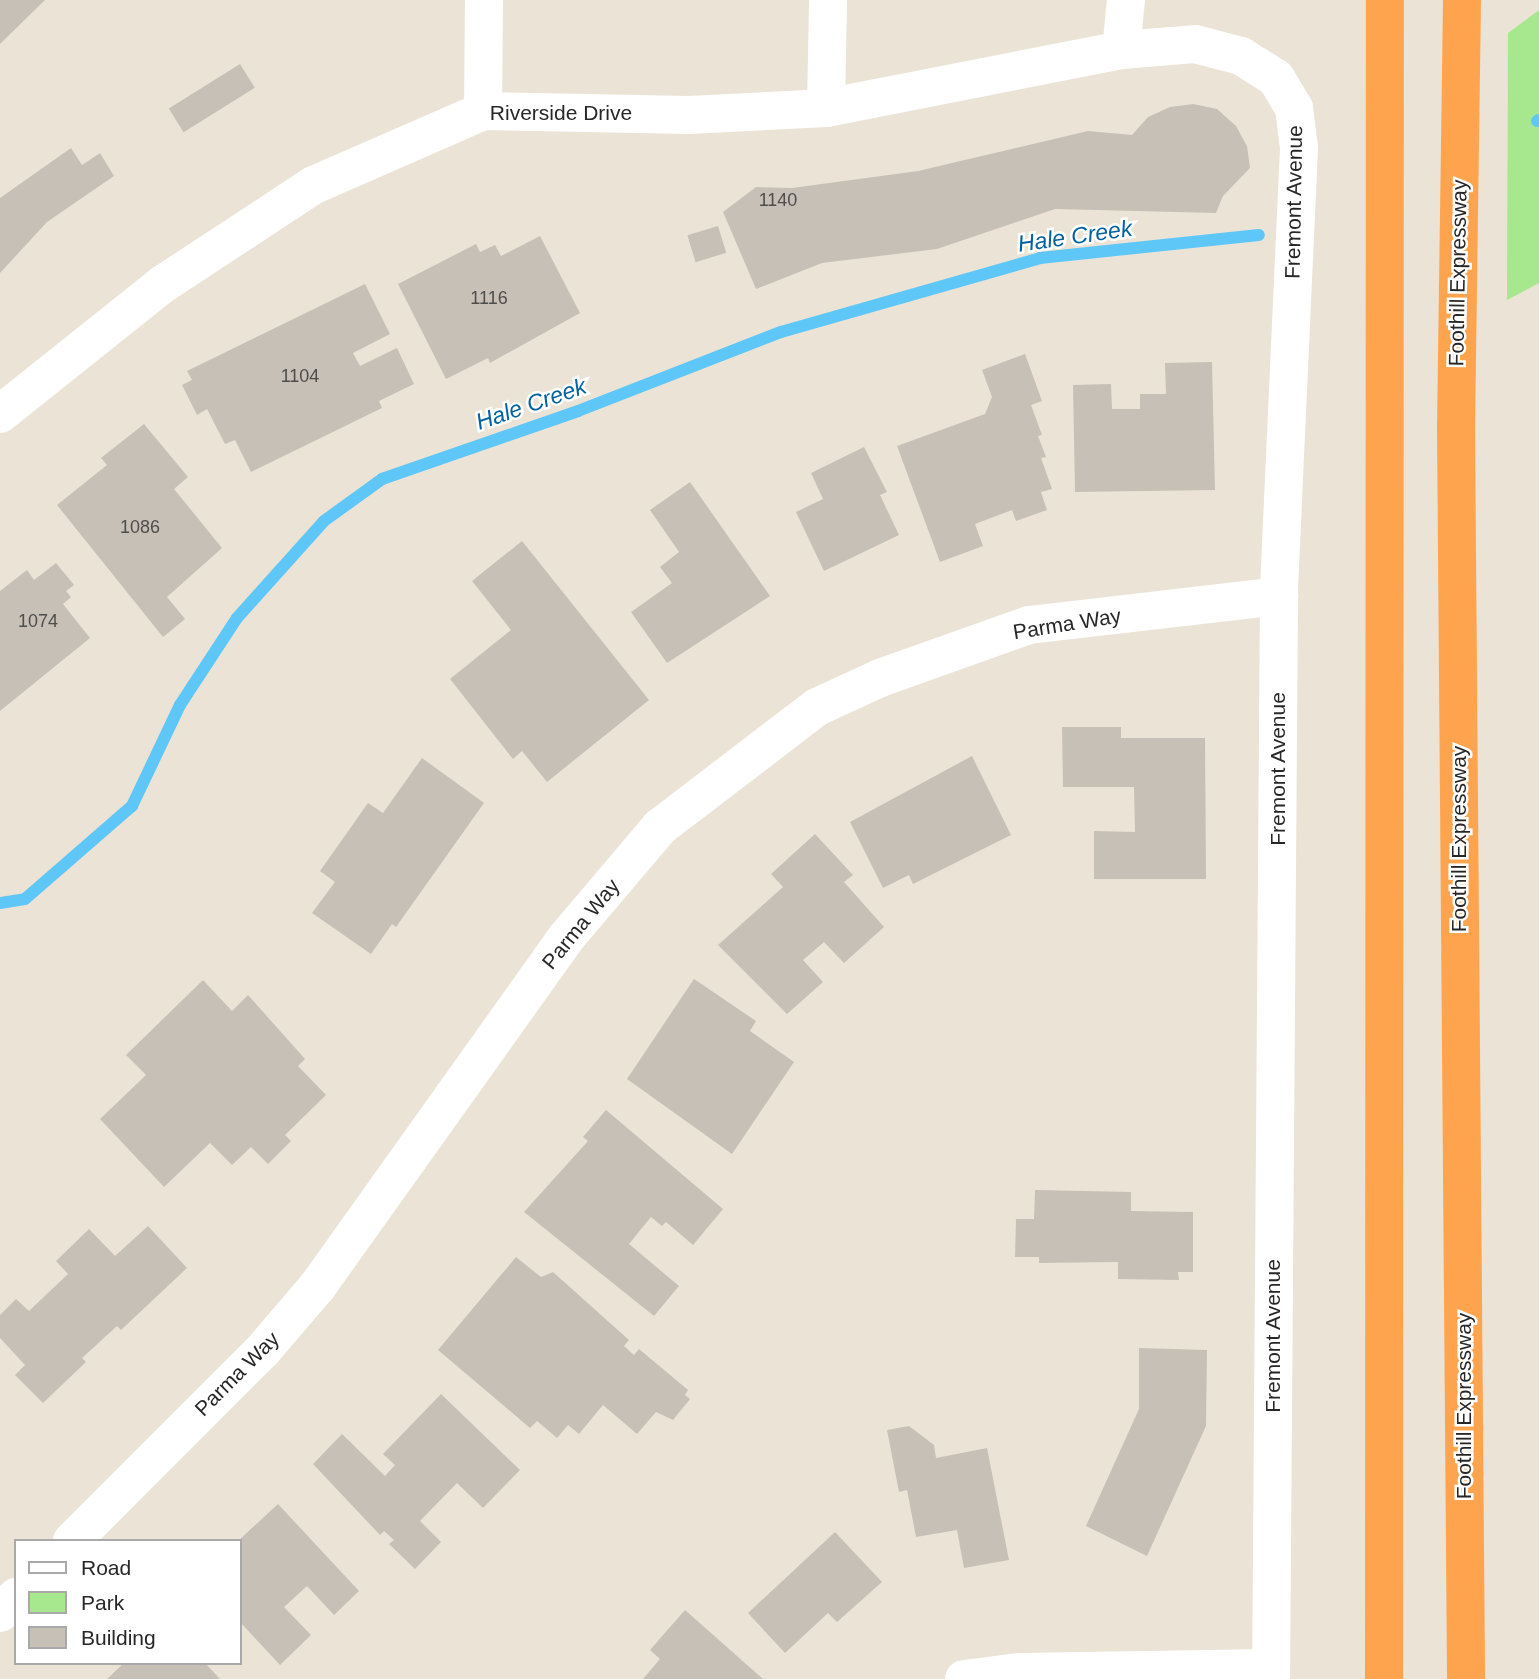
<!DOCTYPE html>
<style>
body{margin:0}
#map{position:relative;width:1539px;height:1679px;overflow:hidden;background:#ebe3d6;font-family:Helvetica,sans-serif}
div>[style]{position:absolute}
.green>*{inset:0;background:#a7e78d}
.stream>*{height:12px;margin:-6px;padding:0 6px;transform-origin:6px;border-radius:6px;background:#5fc7f8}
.building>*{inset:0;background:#c6c0b7;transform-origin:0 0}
.minor>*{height:38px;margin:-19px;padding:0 19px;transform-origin:19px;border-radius:19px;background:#fff}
.highway>*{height:38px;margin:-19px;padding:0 19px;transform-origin:19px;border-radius:19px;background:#ffa44e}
span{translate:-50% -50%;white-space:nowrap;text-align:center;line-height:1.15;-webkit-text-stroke:5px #fff;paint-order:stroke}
.number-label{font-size:18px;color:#4f4d4b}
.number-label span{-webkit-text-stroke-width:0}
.street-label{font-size:21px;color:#272727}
.water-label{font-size:23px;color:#02619f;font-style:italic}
.legend{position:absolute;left:14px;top:1539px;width:228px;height:126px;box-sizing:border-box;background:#fff;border:2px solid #a9a9a9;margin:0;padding:9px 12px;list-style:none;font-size:21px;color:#272727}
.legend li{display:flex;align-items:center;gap:14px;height:35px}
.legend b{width:35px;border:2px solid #a9a9a9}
</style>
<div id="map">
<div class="green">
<i style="clip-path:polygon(1539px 10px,1539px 283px,1507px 300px,1508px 33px)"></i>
</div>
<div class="stream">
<i style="left:1537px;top:121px;width:2px;rotate:-27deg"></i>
<i style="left:0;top:903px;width:25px;rotate:-9deg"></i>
<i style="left:25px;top:899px;width:142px;rotate:-41deg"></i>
<i style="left:132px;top:806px;width:112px;rotate:-64.6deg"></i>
<i style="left:180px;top:705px;width:104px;rotate:-56.8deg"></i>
<i style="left:237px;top:618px;width:130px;rotate:-48.1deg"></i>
<i style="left:324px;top:521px;width:72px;rotate:-35.9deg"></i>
<i style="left:382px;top:479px;width:207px;rotate:-19.1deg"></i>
<i style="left:578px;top:411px;width:218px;rotate:-21.3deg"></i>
<i style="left:781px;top:332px;width:269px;rotate:-15.9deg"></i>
<i style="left:1040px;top:258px;width:220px;rotate:-6deg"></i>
</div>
<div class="building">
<i style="clip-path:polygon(0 0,45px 0,0 44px)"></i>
<i style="left:240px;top:64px;width:28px;height:84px;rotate:58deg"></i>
<i style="clip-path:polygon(1193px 104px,1217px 109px,1236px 126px,1247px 146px,1250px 168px,1223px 196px,1216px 213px,1055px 209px,937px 249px,822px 263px,756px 289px,723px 212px,756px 187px,792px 188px,918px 171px,1088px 131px,1132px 135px,1148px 117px,1170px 107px)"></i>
<i style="clip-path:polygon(71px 148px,82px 165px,100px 153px,114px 176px,47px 222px,0 273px,0 198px)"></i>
<i style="left:718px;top:226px;width:28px;height:32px;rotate:73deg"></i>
<i style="clip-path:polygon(540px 236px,580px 313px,497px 359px,490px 363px,488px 358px,446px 379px,398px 284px,476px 244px,480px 252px,495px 245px,501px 256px)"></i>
<i style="clip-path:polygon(365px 284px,390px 334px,353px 353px,360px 366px,397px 348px,414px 384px,379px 401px,382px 408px,251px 472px,235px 440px,225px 444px,207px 409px,197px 415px,182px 385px,192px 380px,187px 371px)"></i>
<i style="clip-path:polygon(1025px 354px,1042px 401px,1031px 405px,1042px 435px,1038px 436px,1046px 457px,1041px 458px,1052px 489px,1041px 492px,1047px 510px,1016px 521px,1012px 510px,975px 524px,983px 546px,940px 562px,897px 446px,985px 414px,992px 397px,982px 370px)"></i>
<i style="clip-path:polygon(1212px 362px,1215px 490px,1075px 492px,1073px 385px,1111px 384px,1112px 409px,1140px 409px,1140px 394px,1166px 394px,1165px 363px)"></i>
<i style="clip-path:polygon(144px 424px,188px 477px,174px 489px,222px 548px,167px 597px,185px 619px,163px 637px,57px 505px,107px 465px,101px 458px)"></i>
<i style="clip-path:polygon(864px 447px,887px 492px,880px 495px,899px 535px,824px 571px,796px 512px,823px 499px,811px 473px)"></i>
<i style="clip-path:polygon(690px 482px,770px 596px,667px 663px,631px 612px,672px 583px,660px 567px,679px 552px,650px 510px)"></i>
<i style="clip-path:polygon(522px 541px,649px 700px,547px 782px,522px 751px,513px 759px,450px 679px,511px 630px,472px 581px)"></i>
<i style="clip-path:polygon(56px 563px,74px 585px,66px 591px,71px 597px,63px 604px,90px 638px,0 711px,0 591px,27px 570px,34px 580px)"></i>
<i style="clip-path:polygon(1062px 727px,1121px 727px,1121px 738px,1205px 738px,1206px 879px,1094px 879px,1094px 831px,1135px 832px,1134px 787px,1063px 787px)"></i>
<i style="clip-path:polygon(972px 756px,1011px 835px,913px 884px,909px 875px,883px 888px,850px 822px)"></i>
<i style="clip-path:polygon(422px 758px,484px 803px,396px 927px,392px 924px,371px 954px,312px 913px,335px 882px,320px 871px,368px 803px,383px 813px)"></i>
<i style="clip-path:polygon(815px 834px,853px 875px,844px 882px,884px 927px,844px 963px,824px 942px,803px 960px,823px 982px,787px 1014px,718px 945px,783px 887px,771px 874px)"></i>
<i style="clip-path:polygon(694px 979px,756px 1021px,750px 1031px,794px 1062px,732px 1154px,627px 1079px)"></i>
<i style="clip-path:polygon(203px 980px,232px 1011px,248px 995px,305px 1059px,298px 1066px,326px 1095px,285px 1135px,291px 1141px,268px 1164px,251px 1147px,232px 1165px,210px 1143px,164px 1187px,100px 1119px,146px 1075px,126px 1055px)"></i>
<i style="clip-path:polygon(606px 1110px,723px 1209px,693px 1245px,666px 1222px,662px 1226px,651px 1217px,629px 1244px,679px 1286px,654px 1316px,524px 1212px,588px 1141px,583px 1137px)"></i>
<i style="clip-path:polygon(1035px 1190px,1131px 1192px,1131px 1211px,1193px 1212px,1193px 1272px,1178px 1272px,1179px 1280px,1118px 1279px,1118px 1262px,1039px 1263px,1039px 1257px,1015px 1257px,1016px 1219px,1034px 1219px)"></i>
<i style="clip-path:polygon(148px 1226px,187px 1268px,121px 1330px,117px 1326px,82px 1358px,86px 1362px,43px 1403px,15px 1375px,25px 1365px,0 1338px,0 1315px,16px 1299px,29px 1311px,68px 1274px,56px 1261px,89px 1229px,115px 1256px)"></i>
<i style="clip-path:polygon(516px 1257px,541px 1277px,553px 1272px,629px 1340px,624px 1346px,634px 1355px,639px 1349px,688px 1390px,685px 1395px,690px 1399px,673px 1420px,656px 1412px,637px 1434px,603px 1405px,579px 1434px,568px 1425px,557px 1438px,537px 1421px,530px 1428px,438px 1350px)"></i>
<i style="clip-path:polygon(1139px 1348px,1207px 1350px,1206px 1426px,1147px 1556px,1086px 1526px,1139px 1409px)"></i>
<i style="clip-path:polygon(441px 1394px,520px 1470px,483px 1508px,457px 1483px,420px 1521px,441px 1542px,415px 1569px,389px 1544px,394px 1540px,384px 1531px,380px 1535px,313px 1464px,342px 1434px,385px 1476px,395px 1465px,383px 1454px)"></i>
<i style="clip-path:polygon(909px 1426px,934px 1445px,936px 1458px,987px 1448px,1009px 1560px,964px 1568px,957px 1530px,916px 1537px,907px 1490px,899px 1492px,887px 1430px)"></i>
<i style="clip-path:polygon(278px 1504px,359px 1591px,334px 1615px,307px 1586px,284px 1607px,311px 1635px,280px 1665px,240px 1622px,238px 1541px)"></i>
<i style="clip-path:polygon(835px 1532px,882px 1582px,837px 1622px,828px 1613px,785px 1653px,748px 1613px)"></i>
<i style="clip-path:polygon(685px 1610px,763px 1679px,643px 1679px,660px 1659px,650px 1650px)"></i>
<i style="clip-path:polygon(124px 1663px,205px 1663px,220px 1679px,107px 1679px)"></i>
</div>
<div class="minor">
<i style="left:1121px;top:50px;width:50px;rotate:-84.3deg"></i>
<i style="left:826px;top:108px;width:108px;rotate:-88.9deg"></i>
<i style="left:483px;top:111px;width:111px;rotate:-89.5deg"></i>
<i style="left:0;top:414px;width:208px;rotate:-38.6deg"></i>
<i style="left:163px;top:284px;width:181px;rotate:-33.3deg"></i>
<i style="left:314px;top:185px;width:184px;rotate:-23.6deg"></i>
<i style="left:483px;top:111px;width:206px;rotate:1.1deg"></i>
<i style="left:689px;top:115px;width:137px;rotate:-2.9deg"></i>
<i style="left:826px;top:108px;width:301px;rotate:-11.1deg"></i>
<i style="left:1121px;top:50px;width:74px;rotate:-4.6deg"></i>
<i style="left:1195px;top:44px;width:48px;rotate:14.6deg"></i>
<i style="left:1241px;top:56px;width:41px;rotate:32.2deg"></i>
<i style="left:1276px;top:78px;width:35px;rotate:59deg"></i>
<i style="left:1294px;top:108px;width:40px;rotate:82.9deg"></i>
<i style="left:1299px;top:148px;width:448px;rotate:92.6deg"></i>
<i style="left:1279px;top:596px;width:1083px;rotate:90.42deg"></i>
<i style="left:72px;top:1541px;width:270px;rotate:-45deg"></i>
<i style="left:263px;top:1350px;width:83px;rotate:-49.4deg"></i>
<i style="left:317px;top:1287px;width:427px;rotate:-54.5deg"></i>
<i style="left:565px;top:939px;width:147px;rotate:-49.7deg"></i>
<i style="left:660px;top:827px;width:198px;rotate:-37.4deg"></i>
<i style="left:817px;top:707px;width:69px;rotate:-24.7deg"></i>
<i style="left:880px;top:678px;width:158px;rotate:-19.6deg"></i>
<i style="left:1029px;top:625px;width:252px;rotate:-6.6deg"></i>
<i style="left:0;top:1613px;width:23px;rotate:-45deg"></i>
<i style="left:964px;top:1679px;width:55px;rotate:-7.3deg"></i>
<i style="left:1019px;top:1672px;width:252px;rotate:-0.9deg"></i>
</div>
<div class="highway">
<i style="left:1462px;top:0;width:426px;rotate:90.8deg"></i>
<i style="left:1456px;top:426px;width:1253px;rotate:89.54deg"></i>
<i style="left:1384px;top:1679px;width:1679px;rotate:-89.97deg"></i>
</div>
<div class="number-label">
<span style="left:778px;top:200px">1140</span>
<span style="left:489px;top:298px">1116</span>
<span style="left:300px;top:376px">1104</span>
<span style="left:140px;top:527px">1086</span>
<span style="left:38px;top:621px">1074</span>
</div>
<div class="street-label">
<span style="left:561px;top:113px">Riverside Drive</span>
<span style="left:1294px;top:202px;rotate:-89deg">Fremont Avenue</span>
<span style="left:1458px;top:273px;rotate:-89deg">Foothill Expressway</span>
<span style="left:1067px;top:624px;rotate:-9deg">Parma Way</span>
<span style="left:1278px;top:769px;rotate:-90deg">Fremont Avenue</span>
<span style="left:1459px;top:839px;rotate:-90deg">Foothill Expressway</span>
<span style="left:581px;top:924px;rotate:-51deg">Parma Way</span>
<span style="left:1273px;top:1336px;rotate:-90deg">Fremont Avenue</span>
<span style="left:237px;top:1374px;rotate:-45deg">Parma Way</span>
<span style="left:1464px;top:1406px;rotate:-90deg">Foothill Expressway</span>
</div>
<div class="water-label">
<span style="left:1075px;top:236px;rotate:-8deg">Hale Creek</span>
<span style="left:531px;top:404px;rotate:-19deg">Hale Creek</span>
</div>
<ul class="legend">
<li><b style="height:9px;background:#fff"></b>Road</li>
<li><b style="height:19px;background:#a7e78d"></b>Park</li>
<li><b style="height:19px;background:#c6c0b7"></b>Building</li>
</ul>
</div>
